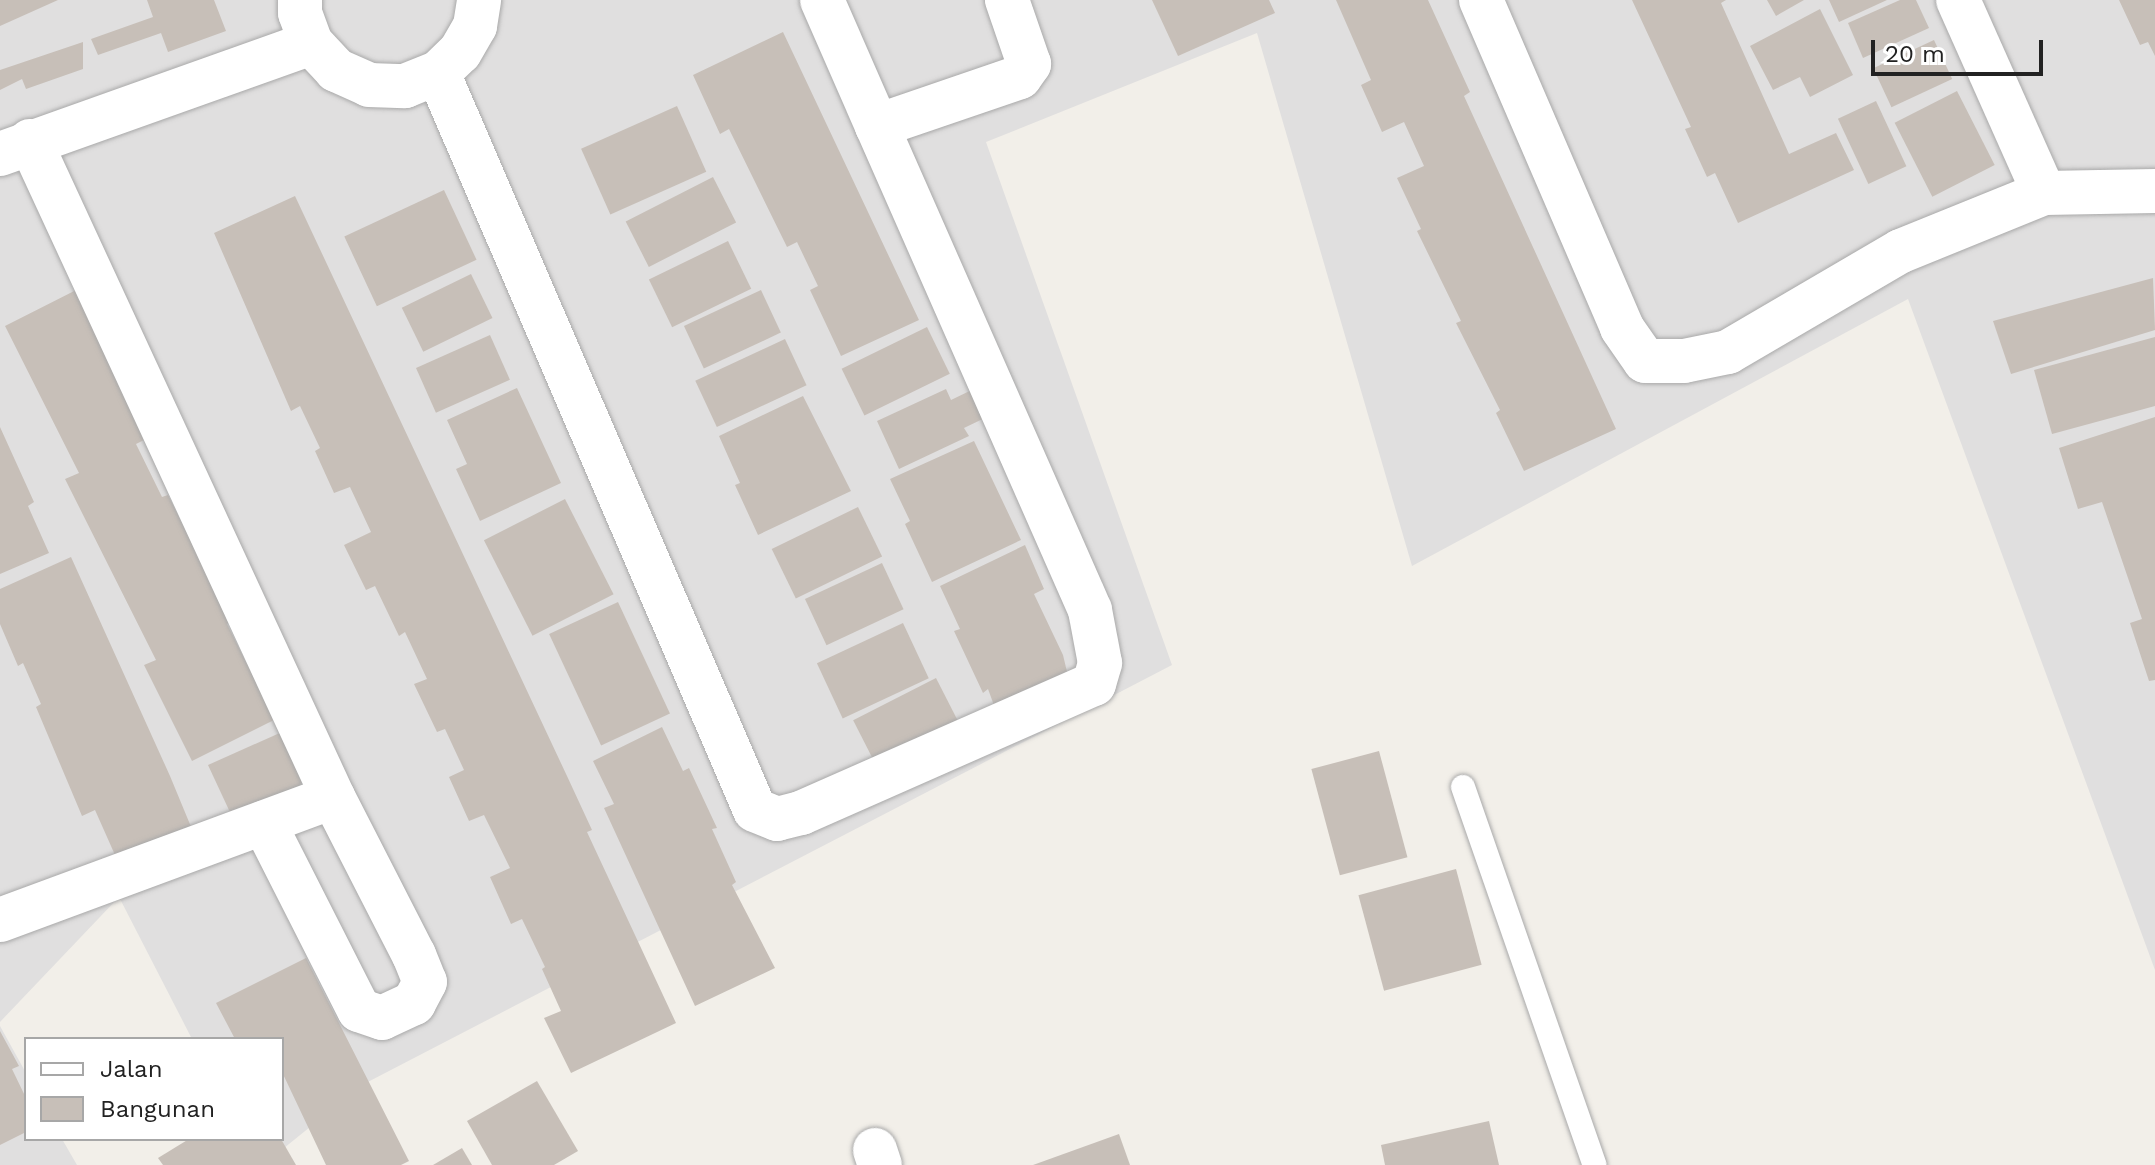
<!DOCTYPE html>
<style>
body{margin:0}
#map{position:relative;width:2155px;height:1165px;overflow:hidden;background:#f2efe9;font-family:"Work Sans",sans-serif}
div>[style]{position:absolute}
.residential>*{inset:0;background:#e0dfdf}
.building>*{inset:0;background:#c7bfb8;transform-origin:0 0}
.roads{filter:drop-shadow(0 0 2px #a9a9a9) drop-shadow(0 0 2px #a9a9a9)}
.service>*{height:24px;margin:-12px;padding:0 12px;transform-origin:12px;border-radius:12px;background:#fff}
.minor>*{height:44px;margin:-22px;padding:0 22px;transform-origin:22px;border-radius:22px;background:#fff}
span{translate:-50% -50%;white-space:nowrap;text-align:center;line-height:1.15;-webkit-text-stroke:6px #fff;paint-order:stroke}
.legend{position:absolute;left:24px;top:1037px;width:260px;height:104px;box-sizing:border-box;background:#fff;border:2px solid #a7a7a7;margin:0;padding:10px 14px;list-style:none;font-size:24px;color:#222}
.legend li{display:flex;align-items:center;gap:16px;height:40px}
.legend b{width:40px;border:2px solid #a7a7a7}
.scale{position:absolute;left:1871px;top:40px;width:172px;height:36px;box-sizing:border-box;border:4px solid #222;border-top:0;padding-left:10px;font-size:24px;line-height:28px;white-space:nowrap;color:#222;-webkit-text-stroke:6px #fff;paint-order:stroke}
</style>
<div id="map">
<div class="residential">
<i style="clip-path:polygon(0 0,2155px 0,2155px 970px,1908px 299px,1412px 566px,1257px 33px,986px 142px,1172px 665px,362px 1085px,263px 1165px,243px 1139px,282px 1139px,282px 1039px,192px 1039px,119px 897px,0 1022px)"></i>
<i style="clip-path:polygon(0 1026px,26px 1073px,26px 1139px,62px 1139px,77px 1165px,0 1165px)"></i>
</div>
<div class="building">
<i style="clip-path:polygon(0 0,58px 0,0 26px)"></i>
<i style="clip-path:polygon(147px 0,214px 0,226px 31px,168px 52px,161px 33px,98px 55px,91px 39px,153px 17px)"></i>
<i style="clip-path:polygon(1152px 0,1269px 0,1275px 13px,1178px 56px)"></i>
<i style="clip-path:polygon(1336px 0,1428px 0,1470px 92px,1464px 96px,1616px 429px,1524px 471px,1496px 413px,1500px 410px,1456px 323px,1461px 321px,1417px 231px,1421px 229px,1397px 178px,1424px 166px,1404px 122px,1382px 132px,1361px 85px,1371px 80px)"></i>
<i style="clip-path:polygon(1632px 0,1726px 0,1721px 3px,1789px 154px,1836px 133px,1854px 170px,1738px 223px,1715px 173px,1707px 177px,1685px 129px,1691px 127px)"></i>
<i style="clip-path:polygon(1767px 0,1804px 0,1776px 16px)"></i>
<i style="clip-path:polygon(1829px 0,1887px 0,1839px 22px)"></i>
<i style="clip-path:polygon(1900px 0,1916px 0,1929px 28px,1863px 58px,1848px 23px)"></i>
<i style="clip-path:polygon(2119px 0,2155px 0,2155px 56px,2148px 42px,2140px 45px)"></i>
<i style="clip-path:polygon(1820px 9px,1853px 75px,1810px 97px,1800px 77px,1773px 90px,1750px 46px)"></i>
<i style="clip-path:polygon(783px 32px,919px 320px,841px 356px,810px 290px,818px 286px,797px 242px,787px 247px,729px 129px,720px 134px,693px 75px)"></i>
<i style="left:1934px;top:40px;width:43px;height:67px;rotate:65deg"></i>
<i style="clip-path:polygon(83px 42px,83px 69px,26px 89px,22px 79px,0 90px,0 70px)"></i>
<i style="left:1957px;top:91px;width:83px;height:70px;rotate:63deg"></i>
<i style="left:1876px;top:101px;width:72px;height:42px;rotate:65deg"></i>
<i style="left:677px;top:106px;width:72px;height:105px;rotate:66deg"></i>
<i style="left:713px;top:177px;width:51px;height:98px;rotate:63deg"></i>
<i style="left:444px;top:190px;width:77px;height:110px;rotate:65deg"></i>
<i style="clip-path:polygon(295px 196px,567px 776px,592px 830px,587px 832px,676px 1023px,571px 1073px,544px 1018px,561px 1011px,542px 969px,545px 967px,522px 919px,511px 924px,490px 877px,510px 868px,484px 815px,469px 821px,449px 777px,464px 770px,445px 729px,437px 732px,414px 684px,427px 679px,405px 632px,399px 636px,375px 586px,366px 590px,344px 545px,371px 532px,350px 487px,334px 493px,315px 451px,320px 448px,300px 406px,291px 411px,214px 233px)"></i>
<i style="left:728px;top:241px;width:53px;height:88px;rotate:64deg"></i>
<i style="left:471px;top:274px;width:49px;height:77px;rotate:64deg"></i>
<i style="clip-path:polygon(2153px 278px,2155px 330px,2011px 374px,1993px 321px)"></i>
<i style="clip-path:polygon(90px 283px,150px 437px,136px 444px,162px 497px,168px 495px,210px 578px,208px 579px,229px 623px,227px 624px,254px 678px,266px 672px,286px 714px,192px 761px,144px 665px,156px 660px,65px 479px,79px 473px,5px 326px)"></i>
<i style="left:761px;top:290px;width:47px;height:85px;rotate:65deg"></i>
<i style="left:927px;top:327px;width:52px;height:95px;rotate:64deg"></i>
<i style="left:490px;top:335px;width:49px;height:81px;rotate:66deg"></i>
<i style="clip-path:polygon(2155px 337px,2155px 406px,2052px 434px,2034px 370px)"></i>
<i style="left:785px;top:339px;width:51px;height:99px;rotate:65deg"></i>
<i style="clip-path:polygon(980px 386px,993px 414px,964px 428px,969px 436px,899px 469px,877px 421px,946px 389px,951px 400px)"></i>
<i style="clip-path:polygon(517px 388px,561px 483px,480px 521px,456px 469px,467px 464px,447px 420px)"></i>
<i style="clip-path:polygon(803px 396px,851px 491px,758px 535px,735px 485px,740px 483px,719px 436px)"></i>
<i style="clip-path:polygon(2155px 417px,2155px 680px,2149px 681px,2130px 623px,2142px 619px,2102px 502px,2078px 509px,2059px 448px)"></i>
<i style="clip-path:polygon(0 427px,34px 502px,28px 506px,49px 553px,0 574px)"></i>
<i style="clip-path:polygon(974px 441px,1021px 540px,932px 582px,905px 524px,910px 521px,890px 479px)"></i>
<i style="left:565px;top:499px;width:107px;height:91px;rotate:63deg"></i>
<i style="left:858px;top:507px;width:55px;height:96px;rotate:64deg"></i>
<i style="clip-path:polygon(1025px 545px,1044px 589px,1034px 594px,1063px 655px,1068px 676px,995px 708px,988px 689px,983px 693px,954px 631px,960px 629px,940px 586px)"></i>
<i style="clip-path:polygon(71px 557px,170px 776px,194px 834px,115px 855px,95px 810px,82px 816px,36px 707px,41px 704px,23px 663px,18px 666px,0 624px,0 589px)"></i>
<i style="left:882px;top:563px;width:51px;height:85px;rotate:65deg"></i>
<i style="left:618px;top:602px;width:123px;height:76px;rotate:65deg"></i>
<i style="left:903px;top:623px;width:61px;height:95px;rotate:65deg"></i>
<i style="left:936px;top:678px;width:54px;height:93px;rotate:63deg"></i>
<i style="clip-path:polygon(662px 727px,683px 771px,689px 768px,717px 828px,712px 829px,736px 882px,732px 885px,775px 968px,695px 1006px,604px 808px,614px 804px,593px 761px)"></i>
<i style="clip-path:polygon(282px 732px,302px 775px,299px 794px,235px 823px,208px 765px)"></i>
<i style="left:1379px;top:751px;width:110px;height:70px;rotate:75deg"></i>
<i style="left:1456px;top:869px;width:99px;height:101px;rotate:75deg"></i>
<i style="clip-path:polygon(306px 958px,409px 1161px,401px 1165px,326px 1165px,282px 1072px,282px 1039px,235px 1039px,216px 1003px)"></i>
<i style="clip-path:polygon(0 1031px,19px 1066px,12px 1069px,26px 1098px,26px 1132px,0 1145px)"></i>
<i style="clip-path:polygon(537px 1081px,578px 1151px,554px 1165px,492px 1165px,467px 1121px)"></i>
<i style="clip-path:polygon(1489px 1121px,1499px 1165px,1385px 1165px,1381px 1145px)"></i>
<i style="clip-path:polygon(1119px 1134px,1130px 1165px,1033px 1165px)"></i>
<i style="clip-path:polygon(189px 1139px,281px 1139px,296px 1165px,163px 1165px,158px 1158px)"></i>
<i style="clip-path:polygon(462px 1148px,472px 1165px,433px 1165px)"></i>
</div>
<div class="roads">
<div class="service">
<i style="left:1463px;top:787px;width:400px;rotate:70.8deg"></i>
</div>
<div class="minor">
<i style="left:300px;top:0;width:13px;rotate:90deg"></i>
<i style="left:300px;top:13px;width:32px;rotate:70deg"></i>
<i style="left:311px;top:43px;width:37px;rotate:47deg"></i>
<i style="left:336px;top:70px;width:36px;rotate:24deg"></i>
<i style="left:369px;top:85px;width:36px;rotate:2deg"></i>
<i style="left:405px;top:86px;width:35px;rotate:-22deg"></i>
<i style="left:438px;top:73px;width:30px;rotate:-44deg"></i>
<i style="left:460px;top:52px;width:30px;rotate:-60deg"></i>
<i style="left:475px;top:26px;width:26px;rotate:-81deg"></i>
<i style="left:822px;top:0;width:137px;rotate:66.4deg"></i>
<i style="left:1481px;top:0;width:357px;rotate:66.7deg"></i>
<i style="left:1622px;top:328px;width:40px;rotate:55.1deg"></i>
<i style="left:1645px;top:361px;width:39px"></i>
<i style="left:1684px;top:361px;width:45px;rotate:-11.6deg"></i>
<i style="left:1728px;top:352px;width:200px;rotate:-30.3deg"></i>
<i style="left:1901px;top:251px;width:154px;rotate:-22.1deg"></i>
<i style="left:2044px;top:193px;width:111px;rotate:-1deg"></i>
<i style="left:1958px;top:0;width:211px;rotate:66deg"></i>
<i style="left:438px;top:73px;width:802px;rotate:66.73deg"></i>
<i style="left:755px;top:810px;width:24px;rotate:22deg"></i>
<i style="left:777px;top:819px;width:25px;rotate:-14deg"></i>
<i style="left:801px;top:813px;width:320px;rotate:-23.8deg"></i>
<i style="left:1094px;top:684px;width:22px;rotate:-74deg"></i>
<i style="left:1100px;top:663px;width:54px;rotate:-100.7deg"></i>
<i style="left:1090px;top:610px;width:529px;rotate:-113.75deg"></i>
<i style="left:877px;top:126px;width:151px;rotate:-18.9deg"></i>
<i style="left:1020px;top:77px;width:16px;rotate:-55deg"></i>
<i style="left:1029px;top:64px;width:68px;rotate:-109deg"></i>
<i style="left:30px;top:141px;width:723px;rotate:65.21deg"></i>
<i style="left:333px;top:797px;width:178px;rotate:62.9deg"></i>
<i style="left:414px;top:955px;width:29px;rotate:68deg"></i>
<i style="left:425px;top:982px;width:24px;rotate:118deg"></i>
<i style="left:414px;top:1003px;width:35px;rotate:155deg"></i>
<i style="left:382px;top:1018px;width:24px;rotate:-161deg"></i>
<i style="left:359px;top:1010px;width:210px;rotate:-116.9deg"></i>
<i style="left:0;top:154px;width:330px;rotate:-19.6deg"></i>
<i style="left:0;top:920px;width:355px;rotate:-20.3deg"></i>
<i style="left:875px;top:1150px;width:16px;rotate:72deg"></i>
</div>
</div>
<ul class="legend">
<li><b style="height:10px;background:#fff"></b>Jalan</li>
<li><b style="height:22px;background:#c7bfb8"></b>Bangunan</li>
</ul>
<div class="scale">20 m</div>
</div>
